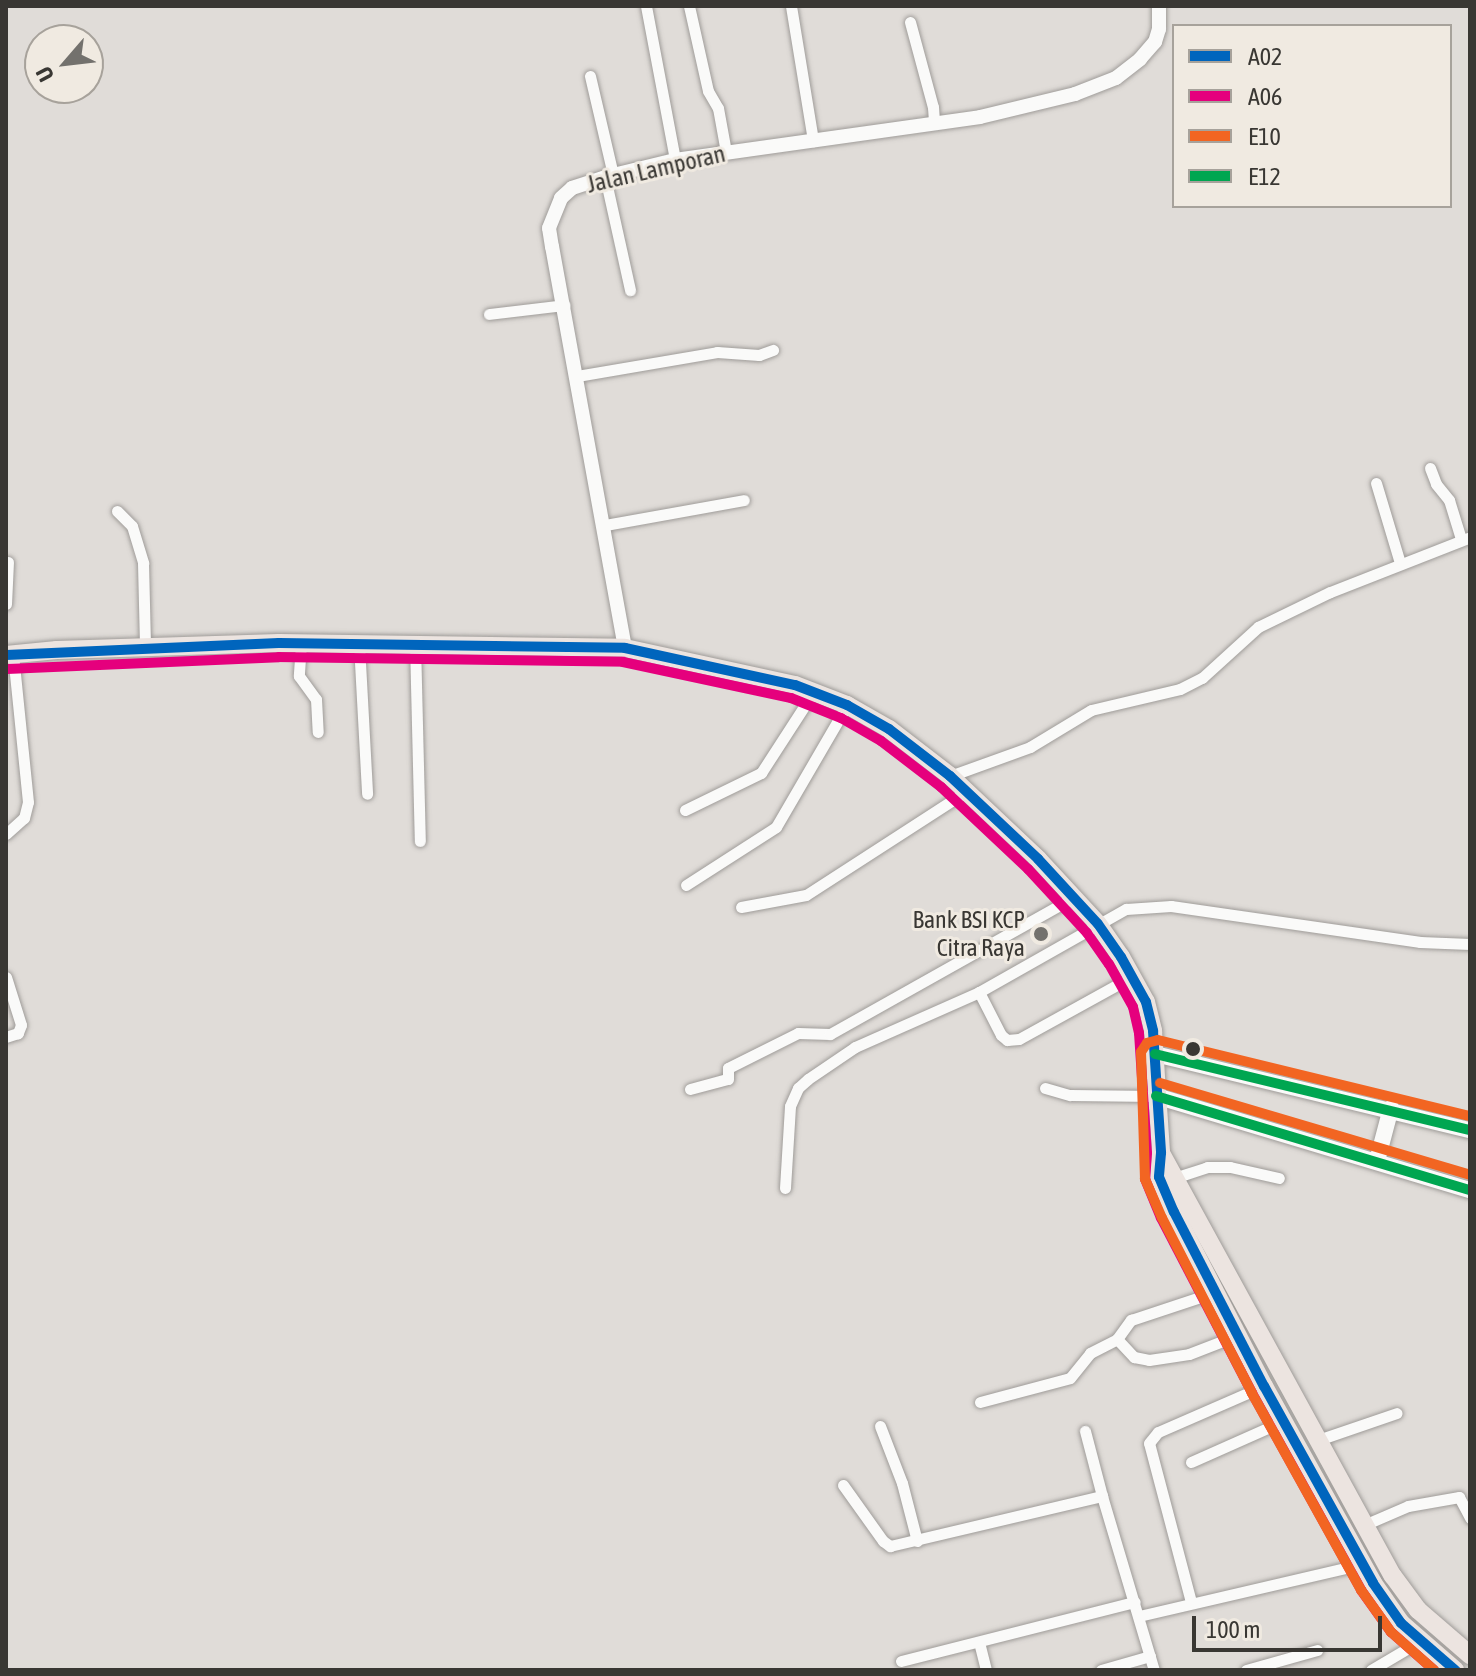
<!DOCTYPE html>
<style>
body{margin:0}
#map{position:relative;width:1476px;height:1676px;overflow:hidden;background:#e0dcd8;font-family:"Asap Condensed",sans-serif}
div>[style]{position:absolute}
.roads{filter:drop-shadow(0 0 2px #9f9c99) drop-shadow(0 0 2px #9f9c99)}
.minor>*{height:11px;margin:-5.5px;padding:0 5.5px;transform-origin:5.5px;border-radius:5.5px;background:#fafaf9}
.tertiary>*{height:14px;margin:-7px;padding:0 7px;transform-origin:7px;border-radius:7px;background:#fafaf9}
.secondary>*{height:16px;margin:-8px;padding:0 8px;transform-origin:8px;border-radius:8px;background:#fafaf9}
.trunk>*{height:18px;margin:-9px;padding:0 9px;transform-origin:9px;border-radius:9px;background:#ece4e0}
.bus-1>*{height:10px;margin:-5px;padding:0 5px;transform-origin:5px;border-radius:5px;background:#0065bd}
.bus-2>*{height:10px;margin:-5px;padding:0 5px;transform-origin:5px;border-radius:5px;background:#e5007d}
.bus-3>*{height:10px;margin:-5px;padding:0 5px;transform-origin:5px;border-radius:5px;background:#f26522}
.bus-4>*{height:10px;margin:-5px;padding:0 5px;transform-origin:5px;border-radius:5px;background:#00a651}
.dots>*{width:22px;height:22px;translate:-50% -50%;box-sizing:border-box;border:4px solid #f0eae1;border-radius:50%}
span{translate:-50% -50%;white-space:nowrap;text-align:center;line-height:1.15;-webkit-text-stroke:6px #f0eae1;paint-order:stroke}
.street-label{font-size:24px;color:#393733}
.poi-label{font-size:24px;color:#393733}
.right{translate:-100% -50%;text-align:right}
.frame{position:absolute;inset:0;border:8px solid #393733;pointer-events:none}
.legend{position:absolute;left:1172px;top:24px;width:280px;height:184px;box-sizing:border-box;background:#f0eae1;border:2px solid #a7a29b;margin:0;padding:10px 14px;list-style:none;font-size:24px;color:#393733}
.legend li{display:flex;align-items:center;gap:16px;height:40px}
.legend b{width:40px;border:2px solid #a7a29b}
.north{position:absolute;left:24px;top:24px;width:80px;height:80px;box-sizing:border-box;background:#f0eae1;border:2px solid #a7a29b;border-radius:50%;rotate:242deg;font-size:22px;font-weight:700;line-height:32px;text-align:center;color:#393733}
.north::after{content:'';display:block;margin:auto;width:28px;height:36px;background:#73716d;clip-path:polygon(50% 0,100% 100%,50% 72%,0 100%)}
.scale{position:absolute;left:1192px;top:1616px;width:190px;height:36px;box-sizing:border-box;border:4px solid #393733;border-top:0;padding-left:10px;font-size:24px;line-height:28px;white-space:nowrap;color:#393733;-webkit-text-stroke:6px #f0eae1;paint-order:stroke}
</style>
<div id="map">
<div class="roads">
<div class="minor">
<i style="left:646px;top:6px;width:157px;rotate:79.3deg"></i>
<i style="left:689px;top:6px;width:87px;rotate:77.4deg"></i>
<i style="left:708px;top:91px;width:20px;rotate:60deg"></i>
<i style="left:718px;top:108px;width:45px;rotate:79.7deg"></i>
<i style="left:791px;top:6px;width:137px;rotate:80.7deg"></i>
<i style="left:910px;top:22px;width:88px;rotate:74.9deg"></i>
<i style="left:933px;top:107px;width:16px;rotate:86deg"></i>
<i style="left:590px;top:76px;width:102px;rotate:76.9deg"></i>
<i style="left:605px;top:177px;width:116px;rotate:77.5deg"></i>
<i style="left:489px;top:314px;width:76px;rotate:-6.8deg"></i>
<i style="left:577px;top:376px;width:142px;rotate:-9.7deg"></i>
<i style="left:717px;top:352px;width:42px;rotate:4.1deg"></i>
<i style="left:759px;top:355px;width:15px;rotate:-20deg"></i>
<i style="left:1430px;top:468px;width:17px;rotate:69deg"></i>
<i style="left:1436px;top:484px;width:21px;rotate:51deg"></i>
<i style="left:1449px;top:500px;width:41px;rotate:72.9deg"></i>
<i style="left:1376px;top:483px;width:84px;rotate:73.3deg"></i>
<i style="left:117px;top:511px;width:21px;rotate:45deg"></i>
<i style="left:132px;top:526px;width:39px;rotate:73deg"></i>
<i style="left:143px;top:563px;width:84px;rotate:88.6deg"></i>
<i style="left:605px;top:525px;width:141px;rotate:-10.2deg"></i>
<i style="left:6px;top:604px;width:42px;rotate:-87.3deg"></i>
<i style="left:415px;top:643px;width:198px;rotate:88.6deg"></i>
<i style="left:301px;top:644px;width:32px;rotate:94deg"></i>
<i style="left:299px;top:676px;width:29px;rotate:54deg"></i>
<i style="left:316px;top:699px;width:33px;rotate:87deg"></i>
<i style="left:359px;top:644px;width:150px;rotate:86.9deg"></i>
<i style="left:950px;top:776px;width:85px;rotate:-19.9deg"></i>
<i style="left:1030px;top:747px;width:71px;rotate:-31.2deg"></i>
<i style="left:1091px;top:710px;width:91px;rotate:-13.3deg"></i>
<i style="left:1180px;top:689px;width:25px;rotate:-27deg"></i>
<i style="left:1202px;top:678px;width:76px;rotate:-42.3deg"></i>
<i style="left:1258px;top:627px;width:80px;rotate:-25.9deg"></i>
<i style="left:1330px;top:592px;width:150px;rotate:-21.4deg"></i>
<i style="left:685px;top:810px;width:85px;rotate:-26deg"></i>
<i style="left:761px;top:773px;width:98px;rotate:-57.1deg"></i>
<i style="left:6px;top:834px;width:24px;rotate:-42deg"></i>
<i style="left:24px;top:818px;width:16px;rotate:-76deg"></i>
<i style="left:28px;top:802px;width:149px;rotate:-95.8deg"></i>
<i style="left:686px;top:885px;width:107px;rotate:-32.8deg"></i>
<i style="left:776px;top:827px;width:141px;rotate:-59.8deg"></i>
<i style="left:741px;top:907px;width:66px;rotate:-10.5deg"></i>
<i style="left:806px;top:895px;width:189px;rotate:-32.9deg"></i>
<i style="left:6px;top:977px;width:50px;rotate:72.6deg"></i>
<i style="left:21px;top:1025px;width:9px;rotate:111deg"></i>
<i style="left:18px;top:1033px;width:13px;rotate:162deg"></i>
<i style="left:979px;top:992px;width:48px;rotate:62.9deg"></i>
<i style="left:1001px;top:1035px;width:8px;rotate:40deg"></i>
<i style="left:1007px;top:1040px;width:12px;rotate:-5deg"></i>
<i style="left:1019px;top:1039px;width:130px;rotate:-28.9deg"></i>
<i style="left:1045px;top:1088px;width:26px;rotate:16deg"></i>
<i style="left:1070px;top:1095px;width:86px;rotate:0.7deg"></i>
<i style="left:690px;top:1089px;width:39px;rotate:-15deg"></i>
<i style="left:728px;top:1079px;width:11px;rotate:-90deg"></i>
<i style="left:728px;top:1068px;width:78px;rotate:-26.6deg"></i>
<i style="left:798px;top:1033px;width:32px;rotate:2deg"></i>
<i style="left:830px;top:1034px;width:280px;rotate:-29.3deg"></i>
<i style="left:1177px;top:1177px;width:32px;rotate:-18deg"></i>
<i style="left:1207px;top:1167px;width:23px"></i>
<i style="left:1230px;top:1167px;width:50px;rotate:12.7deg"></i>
<i style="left:785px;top:1188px;width:82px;rotate:-86.5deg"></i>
<i style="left:790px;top:1106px;width:20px;rotate:-66deg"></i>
<i style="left:798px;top:1088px;width:13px;rotate:-42deg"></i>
<i style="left:808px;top:1079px;width:57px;rotate:-34.2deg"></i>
<i style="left:855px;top:1047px;width:136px;rotate:-23.9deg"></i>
<i style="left:979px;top:992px;width:169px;rotate:-29.5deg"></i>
<i style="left:1126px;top:909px;width:45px;rotate:-3.8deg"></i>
<i style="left:1171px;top:906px;width:252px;rotate:8.2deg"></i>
<i style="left:1420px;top:942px;width:50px;rotate:2.3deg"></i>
<i style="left:1117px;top:1339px;width:25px;rotate:47deg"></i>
<i style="left:1134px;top:1357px;width:15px;rotate:11deg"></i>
<i style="left:1149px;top:1360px;width:40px;rotate:-8.5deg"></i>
<i style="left:1189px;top:1354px;width:53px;rotate:-21.2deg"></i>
<i style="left:980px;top:1402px;width:93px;rotate:-14.9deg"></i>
<i style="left:1070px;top:1378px;width:32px;rotate:-51deg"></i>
<i style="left:1090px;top:1353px;width:30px;rotate:-27deg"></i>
<i style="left:1117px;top:1339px;width:24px;rotate:-54deg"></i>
<i style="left:1131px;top:1320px;width:89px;rotate:-18.4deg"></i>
<i style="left:880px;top:1426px;width:61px;rotate:68.9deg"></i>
<i style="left:902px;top:1483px;width:60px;rotate:75.5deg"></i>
<i style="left:1085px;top:1431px;width:67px;rotate:75.3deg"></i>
<i style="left:1318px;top:1440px;width:83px;rotate:-18.9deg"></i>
<i style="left:1191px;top:1462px;width:101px;rotate:-24deg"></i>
<i style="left:843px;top:1485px;width:69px;rotate:54.5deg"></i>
<i style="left:883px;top:1541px;width:9px;rotate:36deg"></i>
<i style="left:890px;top:1546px;width:218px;rotate:-13.3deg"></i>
<i style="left:1102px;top:1496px;width:182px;rotate:73.4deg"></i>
<i style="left:1364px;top:1525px;width:48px;rotate:-23.4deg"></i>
<i style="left:1408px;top:1506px;width:52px;rotate:-10deg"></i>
<i style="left:1459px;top:1497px;width:24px;rotate:62deg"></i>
<i style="left:1191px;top:1602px;width:164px;rotate:-104.8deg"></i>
<i style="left:1149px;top:1443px;width:14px;rotate:-51deg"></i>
<i style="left:1158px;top:1432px;width:116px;rotate:-23.5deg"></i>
<i style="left:1139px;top:1616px;width:229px;rotate:-13.1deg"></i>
<i style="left:979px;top:1642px;width:29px;rotate:76deg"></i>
<i style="left:901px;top:1661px;width:241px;rotate:-14.2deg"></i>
<i style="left:1101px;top:1670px;width:51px;rotate:-15.9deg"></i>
<i style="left:1246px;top:1670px;width:74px;rotate:-15.7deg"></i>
<i style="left:1371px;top:1670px;width:57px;rotate:-30.6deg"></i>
</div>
<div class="tertiary">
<i style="left:625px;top:648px;width:408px;rotate:-100.3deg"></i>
<i style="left:552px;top:247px;width:19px;rotate:-99deg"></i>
<i style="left:549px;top:228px;width:32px;rotate:-68deg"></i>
<i style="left:561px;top:198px;width:15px;rotate:-42deg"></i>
<i style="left:572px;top:188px;width:35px;rotate:-18deg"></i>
<i style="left:605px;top:177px;width:72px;rotate:-13.7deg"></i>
<i style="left:675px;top:160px;width:308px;rotate:-8deg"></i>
<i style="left:980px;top:117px;width:98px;rotate:-13.6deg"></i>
<i style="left:1075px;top:94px;width:44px;rotate:-21.3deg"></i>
<i style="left:1116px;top:78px;width:31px;rotate:-38deg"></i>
<i style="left:1140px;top:59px;width:23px;rotate:-49deg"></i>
<i style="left:1155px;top:42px;width:14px;rotate:-73deg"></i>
<i style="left:1159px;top:29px;width:23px;rotate:-90deg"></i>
</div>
<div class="secondary">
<i style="left:1155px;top:1054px;width:324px;rotate:13.6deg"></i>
<i style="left:1156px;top:1096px;width:328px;rotate:16.7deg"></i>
<i style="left:1377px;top:1161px;width:55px;rotate:-75.2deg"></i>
</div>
<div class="trunk">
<i style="left:6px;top:655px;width:51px;rotate:-5.6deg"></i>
<i style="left:57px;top:650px;width:222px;rotate:-1.8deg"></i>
<i style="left:279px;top:643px;width:346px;rotate:0.8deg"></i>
<i style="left:625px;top:648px;width:174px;rotate:12.3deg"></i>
<i style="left:795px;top:685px;width:56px;rotate:21deg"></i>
<i style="left:847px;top:705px;width:48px;rotate:29.7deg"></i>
<i style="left:889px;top:729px;width:77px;rotate:37.6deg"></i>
<i style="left:950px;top:776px;width:121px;rotate:43.3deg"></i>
<i style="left:1038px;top:859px;width:88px;rotate:47.3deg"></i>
<i style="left:1098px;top:924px;width:40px;rotate:55.1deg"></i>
<i style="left:1121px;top:957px;width:51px;rotate:60.9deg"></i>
<i style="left:1146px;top:1002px;width:30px;rotate:76deg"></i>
<i style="left:1153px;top:1031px;width:122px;rotate:86.2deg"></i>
<i style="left:1161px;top:1153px;width:24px;rotate:95deg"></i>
<i style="left:1159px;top:1177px;width:38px;rotate:67deg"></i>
<i style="left:1174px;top:1212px;width:196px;rotate:62.7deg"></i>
<i style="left:1264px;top:1386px;width:225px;rotate:61deg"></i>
<i style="left:1373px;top:1583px;width:49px;rotate:55deg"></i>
<i style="left:1401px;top:1623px;width:72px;rotate:41deg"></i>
<i style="left:1161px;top:1153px;width:482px;rotate:61.3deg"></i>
<i style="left:1393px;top:1576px;width:42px;rotate:53.7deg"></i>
<i style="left:1418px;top:1610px;width:69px;rotate:40.9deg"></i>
</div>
</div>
<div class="bus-1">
<i style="left:6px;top:655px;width:273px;rotate:-2.5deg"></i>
<i style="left:279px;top:643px;width:346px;rotate:0.8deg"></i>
<i style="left:625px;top:648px;width:174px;rotate:12.3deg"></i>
<i style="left:795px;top:685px;width:56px;rotate:21deg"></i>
<i style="left:847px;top:705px;width:48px;rotate:29.7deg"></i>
<i style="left:889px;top:729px;width:77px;rotate:37.6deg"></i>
<i style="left:950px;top:776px;width:121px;rotate:43.3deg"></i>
<i style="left:1038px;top:859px;width:88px;rotate:47.3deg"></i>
<i style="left:1098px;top:924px;width:40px;rotate:55.1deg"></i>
<i style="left:1121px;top:957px;width:51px;rotate:60.9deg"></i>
<i style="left:1146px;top:1002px;width:30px;rotate:76deg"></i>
<i style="left:1153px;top:1031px;width:122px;rotate:86.2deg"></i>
<i style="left:1161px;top:1153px;width:24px;rotate:95deg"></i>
<i style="left:1159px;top:1177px;width:38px;rotate:67deg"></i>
<i style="left:1174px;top:1212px;width:196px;rotate:62.7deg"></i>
<i style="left:1264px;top:1386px;width:225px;rotate:61deg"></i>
<i style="left:1373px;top:1583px;width:49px;rotate:55deg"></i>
<i style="left:1401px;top:1623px;width:72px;rotate:41deg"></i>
</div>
<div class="bus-2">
<i style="left:7px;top:669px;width:272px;rotate:-2.5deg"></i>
<i style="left:279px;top:657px;width:344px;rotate:0.8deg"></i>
<i style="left:623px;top:662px;width:172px;rotate:12.1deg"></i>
<i style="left:791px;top:698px;width:54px;rotate:21.8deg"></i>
<i style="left:841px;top:718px;width:46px;rotate:29.9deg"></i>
<i style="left:881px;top:741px;width:76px;rotate:37.5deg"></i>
<i style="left:941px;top:787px;width:120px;rotate:43.3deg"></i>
<i style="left:1028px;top:869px;width:87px;rotate:47.3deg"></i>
<i style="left:1087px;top:933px;width:38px;rotate:55deg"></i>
<i style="left:1109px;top:964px;width:49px;rotate:60.8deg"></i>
<i style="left:1133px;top:1007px;width:27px;rotate:77deg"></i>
<i style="left:1139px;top:1033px;width:120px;rotate:86.2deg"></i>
<i style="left:1147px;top:1153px;width:26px;rotate:94deg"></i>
<i style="left:1145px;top:1179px;width:42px;rotate:67.7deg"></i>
<i style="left:1161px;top:1218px;width:197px;rotate:62.5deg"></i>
<i style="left:1252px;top:1393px;width:225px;rotate:61deg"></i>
<i style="left:1361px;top:1590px;width:52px;rotate:54.5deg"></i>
<i style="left:1391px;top:1632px;width:57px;rotate:41.5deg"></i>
</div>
<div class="bus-3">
<i style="left:1160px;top:1083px;width:323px;rotate:16.5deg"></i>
<i style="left:1434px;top:1670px;width:57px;rotate:-138.5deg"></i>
<i style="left:1391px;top:1632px;width:52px;rotate:-125.5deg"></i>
<i style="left:1361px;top:1590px;width:225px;rotate:-119deg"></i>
<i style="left:1252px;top:1393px;width:197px;rotate:-117.2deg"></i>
<i style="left:1162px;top:1218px;width:43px;rotate:-113.6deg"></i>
<i style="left:1145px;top:1179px;width:127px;rotate:-91.8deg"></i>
<i style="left:1141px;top:1052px;width:11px;rotate:-56deg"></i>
<i style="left:1147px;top:1043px;width:11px;rotate:-15deg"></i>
<i style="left:1158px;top:1040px;width:321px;rotate:13.7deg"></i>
</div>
<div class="bus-4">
<i style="left:1155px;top:1054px;width:324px;rotate:13.6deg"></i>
<i style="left:1156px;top:1096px;width:328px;rotate:16.7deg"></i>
</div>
<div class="dots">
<i style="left:1041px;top:934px;background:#73716d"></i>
<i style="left:1193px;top:1049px;background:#393733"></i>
</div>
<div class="street-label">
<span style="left:656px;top:169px;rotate:-13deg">Jalan Lamporan</span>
</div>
<div class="poi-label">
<span class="right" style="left:1025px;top:934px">Bank BSI KCP<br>Citra Raya</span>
</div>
<div class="frame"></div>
<ul class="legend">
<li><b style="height:10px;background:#0065bd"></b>A02</li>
<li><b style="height:10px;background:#e5007d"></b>A06</li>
<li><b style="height:10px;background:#f26522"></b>E10</li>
<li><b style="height:10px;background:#00a651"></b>E12</li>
</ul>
<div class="north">U</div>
<div class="scale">100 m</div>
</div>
